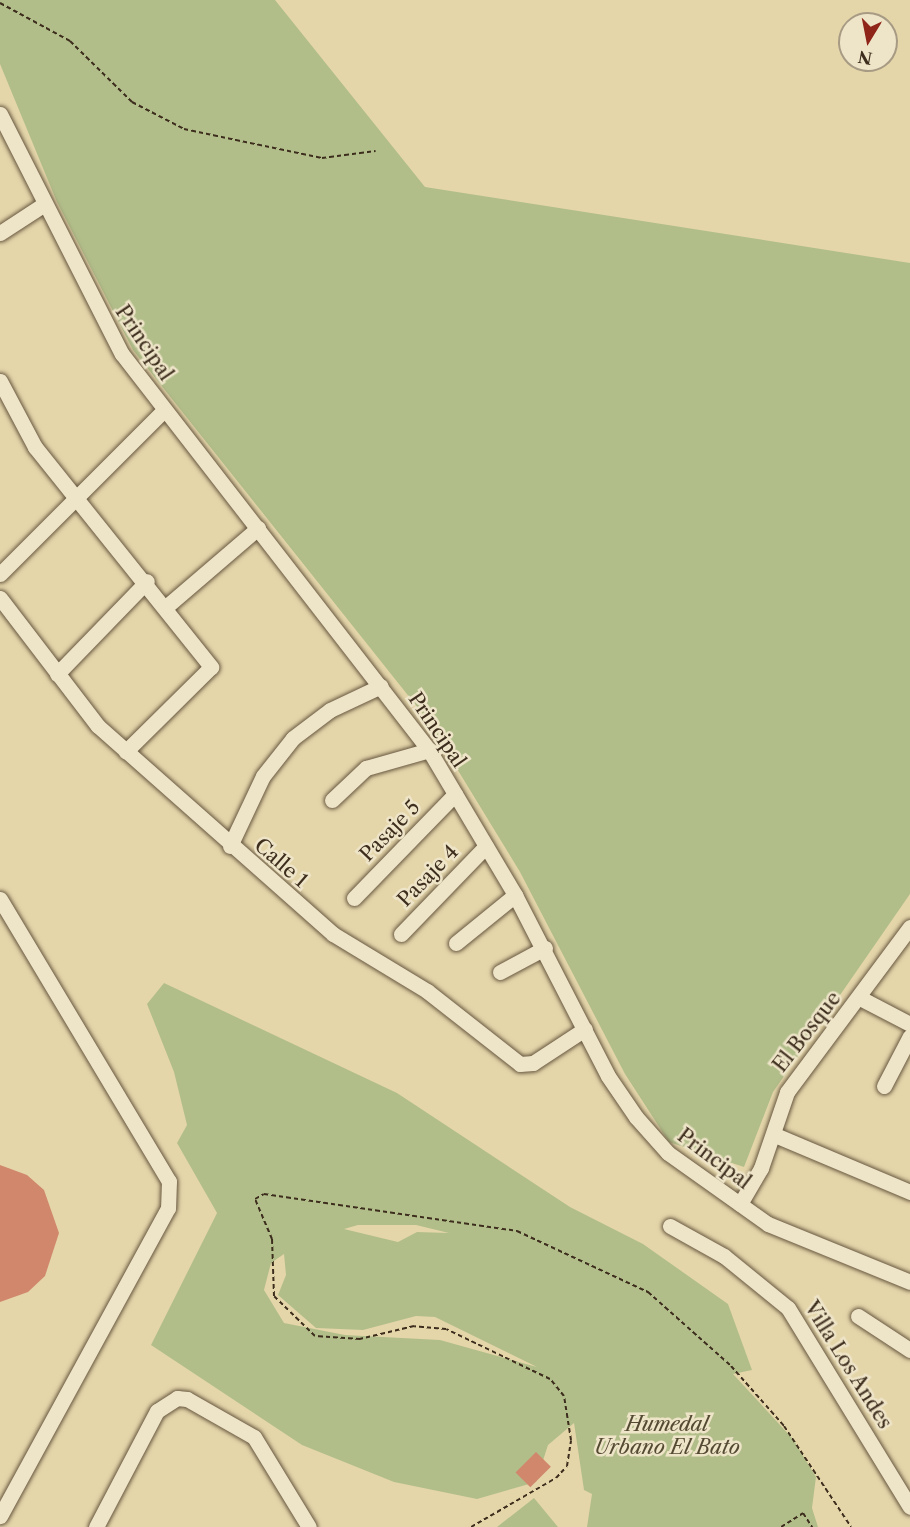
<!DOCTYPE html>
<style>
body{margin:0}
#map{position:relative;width:910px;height:1527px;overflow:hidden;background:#e5d6aa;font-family:"Libre Caslon Text",serif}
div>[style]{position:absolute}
.green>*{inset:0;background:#b2be8a}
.building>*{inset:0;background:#d0876c;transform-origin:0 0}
.path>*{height:2px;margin-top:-1px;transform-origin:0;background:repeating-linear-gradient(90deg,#3d2d1d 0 4.5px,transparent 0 7.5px)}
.roads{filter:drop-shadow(0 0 2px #675740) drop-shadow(0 0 2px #675740)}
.minor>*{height:15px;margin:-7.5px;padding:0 7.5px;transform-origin:7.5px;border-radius:7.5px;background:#eee4c8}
span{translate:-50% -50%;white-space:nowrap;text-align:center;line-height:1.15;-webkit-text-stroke:5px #eee4c8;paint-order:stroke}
.street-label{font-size:20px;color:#3d2d1d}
.park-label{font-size:20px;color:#544a33;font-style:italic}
.north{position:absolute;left:838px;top:12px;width:60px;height:60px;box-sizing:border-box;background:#eee4c8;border:2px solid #a79b84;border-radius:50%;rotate:190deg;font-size:16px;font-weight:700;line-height:24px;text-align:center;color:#3d2d1d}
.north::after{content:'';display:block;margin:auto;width:21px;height:27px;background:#8f2418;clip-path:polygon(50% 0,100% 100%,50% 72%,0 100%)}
</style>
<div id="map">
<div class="green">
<i style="clip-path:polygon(0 0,275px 0,425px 187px,910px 263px,910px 894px,773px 1092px,744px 1167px,669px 1142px,625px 1074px,520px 872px,426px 718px,133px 350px,57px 202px,0 64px)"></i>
<i style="clip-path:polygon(evenodd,164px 983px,397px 1093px,570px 1207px,643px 1244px,728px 1304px,752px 1370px,733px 1374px,793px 1439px,816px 1477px,812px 1508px,818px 1527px,587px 1527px,592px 1494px,584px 1490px,574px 1423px,548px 1445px,536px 1482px,477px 1499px,394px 1482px,302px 1445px,151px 1345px,217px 1213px,177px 1143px,187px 1125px,174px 1072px,147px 1004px,164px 983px,358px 1225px,416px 1225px,449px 1233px,417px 1232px,398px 1242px,344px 1229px,358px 1225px,164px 983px,284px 1254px,286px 1275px,278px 1295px,316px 1328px,363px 1330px,416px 1316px,435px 1317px,537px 1367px,440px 1340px,345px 1335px,284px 1323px,264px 1290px,271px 1263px,284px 1254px)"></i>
<i style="clip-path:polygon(534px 1498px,558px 1527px,497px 1527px)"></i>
</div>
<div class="building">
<i style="clip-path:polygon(0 1165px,27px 1175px,44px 1190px,59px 1233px,45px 1276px,28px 1292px,0 1302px)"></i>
<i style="left:536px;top:1452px;width:21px;height:29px;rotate:45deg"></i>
</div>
<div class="path">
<i style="left:0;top:3px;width:80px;rotate:28.5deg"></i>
<i style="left:70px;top:41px;width:87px;rotate:44.5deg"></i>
<i style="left:132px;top:102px;width:59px;rotate:27.4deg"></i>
<i style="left:184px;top:129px;width:141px;rotate:11.9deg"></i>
<i style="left:322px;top:158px;width:54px;rotate:-7.4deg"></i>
<i style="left:471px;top:1527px;width:98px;rotate:-30deg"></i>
<i style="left:556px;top:1478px;width:16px;rotate:-47deg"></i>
<i style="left:567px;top:1466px;width:26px;rotate:-81deg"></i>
<i style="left:571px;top:1440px;width:45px;rotate:-99deg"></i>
<i style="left:564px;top:1396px;width:22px;rotate:-129deg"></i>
<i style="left:550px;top:1379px;width:115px;rotate:-154.3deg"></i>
<i style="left:446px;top:1329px;width:32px;rotate:-175deg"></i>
<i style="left:414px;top:1326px;width:56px;rotate:166.5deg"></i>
<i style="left:360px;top:1339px;width:45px;rotate:-176.2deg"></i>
<i style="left:315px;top:1336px;width:57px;rotate:-135.7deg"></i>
<i style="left:274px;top:1296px;width:57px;rotate:-92deg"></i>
<i style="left:272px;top:1239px;width:43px;rotate:-113deg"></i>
<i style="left:255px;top:1199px;width:10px;rotate:-29deg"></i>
<i style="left:264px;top:1194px;width:256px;rotate:8.3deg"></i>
<i style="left:517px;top:1231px;width:145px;rotate:25deg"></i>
<i style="left:648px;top:1292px;width:111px;rotate:41.7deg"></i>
<i style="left:731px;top:1366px;width:80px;rotate:48.5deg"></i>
<i style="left:784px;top:1426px;width:121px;rotate:56.4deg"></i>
<i style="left:781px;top:1527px;width:26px;rotate:-32deg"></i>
<i style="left:803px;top:1513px;width:17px;rotate:57deg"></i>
</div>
<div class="roads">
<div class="minor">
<i style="left:0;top:114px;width:269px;rotate:63.1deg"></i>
<i style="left:122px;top:354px;width:501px;rotate:52.22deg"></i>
<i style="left:429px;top:750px;width:169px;rotate:59.3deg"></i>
<i style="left:515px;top:895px;width:203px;rotate:62.8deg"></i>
<i style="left:608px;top:1076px;width:50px;rotate:55.7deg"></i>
<i style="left:636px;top:1117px;width:48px;rotate:48.4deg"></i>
<i style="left:668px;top:1153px;width:123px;rotate:35.4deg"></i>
<i style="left:768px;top:1224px;width:153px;rotate:22.2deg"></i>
<i style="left:0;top:233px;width:51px;rotate:-33.1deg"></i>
<i style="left:0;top:381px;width:75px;rotate:62.1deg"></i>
<i style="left:35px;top:447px;width:282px;rotate:51.3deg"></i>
<i style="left:211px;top:667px;width:120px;rotate:135.3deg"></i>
<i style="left:0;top:574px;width:232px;rotate:-45deg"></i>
<i style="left:0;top:598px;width:161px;rotate:52.6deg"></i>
<i style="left:98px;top:726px;width:314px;rotate:41.5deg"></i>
<i style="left:333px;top:934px;width:110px;rotate:31.2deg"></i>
<i style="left:427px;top:991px;width:118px;rotate:38.1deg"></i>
<i style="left:520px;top:1064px;width:13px;rotate:-4deg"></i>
<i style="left:533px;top:1063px;width:62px;rotate:-33.2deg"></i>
<i style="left:167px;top:606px;width:120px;rotate:-40.6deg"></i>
<i style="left:57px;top:674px;width:129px;rotate:-45.9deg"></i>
<i style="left:332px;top:800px;width:47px;rotate:-43.3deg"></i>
<i style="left:366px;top:768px;width:66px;rotate:-15.9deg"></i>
<i style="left:230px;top:846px;width:77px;rotate:-64.8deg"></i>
<i style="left:263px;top:776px;width:48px;rotate:-51.7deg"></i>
<i style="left:293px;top:738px;width:46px;rotate:-37.1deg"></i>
<i style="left:330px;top:710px;width:56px;rotate:-25.2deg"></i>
<i style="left:354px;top:898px;width:145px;rotate:-45.8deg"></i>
<i style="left:0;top:899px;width:329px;rotate:59.1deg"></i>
<i style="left:169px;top:1181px;width:27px;rotate:92deg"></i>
<i style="left:168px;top:1208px;width:351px;rotate:118.6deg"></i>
<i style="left:401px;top:934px;width:122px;rotate:-46deg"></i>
<i style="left:456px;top:943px;width:76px;rotate:-39.1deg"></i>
<i style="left:500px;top:972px;width:51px;rotate:-28.1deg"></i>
<i style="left:860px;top:998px;width:56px;rotate:27.5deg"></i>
<i style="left:884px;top:1086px;width:56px;rotate:-62.5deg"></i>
<i style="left:775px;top:1135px;width:147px;rotate:22.9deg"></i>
<i style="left:740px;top:1204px;width:42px;rotate:-59.7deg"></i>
<i style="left:761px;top:1168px;width:80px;rotate:-71.1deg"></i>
<i style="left:787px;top:1092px;width:206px;rotate:-53.3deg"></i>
<i style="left:670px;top:1226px;width:62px;rotate:29.1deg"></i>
<i style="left:724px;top:1256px;width:82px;rotate:39.1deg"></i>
<i style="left:788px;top:1308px;width:233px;rotate:58.5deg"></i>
<i style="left:858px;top:1316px;width:62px;rotate:33.2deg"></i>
<i style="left:96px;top:1527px;width:131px;rotate:-62.3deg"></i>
<i style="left:157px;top:1411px;width:24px;rotate:-33deg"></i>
<i style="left:177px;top:1398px;width:10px;rotate:6deg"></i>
<i style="left:187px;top:1399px;width:77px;rotate:29.6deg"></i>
<i style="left:254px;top:1437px;width:105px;rotate:58.6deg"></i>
</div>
</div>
<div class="street-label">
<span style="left:144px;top:343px;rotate:56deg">Principal</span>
<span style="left:437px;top:730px;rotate:56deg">Principal</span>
<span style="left:390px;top:831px;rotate:-46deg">Pasaje 5</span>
<span style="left:281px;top:863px;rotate:41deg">Calle 1</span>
<span style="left:428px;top:876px;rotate:-46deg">Pasaje 4</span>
<span style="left:807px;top:1032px;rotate:-52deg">El Bosque</span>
<span style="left:714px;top:1159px;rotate:37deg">Principal</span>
<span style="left:848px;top:1365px;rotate:58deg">Villa Los Andes</span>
</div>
<div class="park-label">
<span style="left:667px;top:1436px">Humedal<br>Urbano El Bato</span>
</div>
<div class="north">N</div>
</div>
